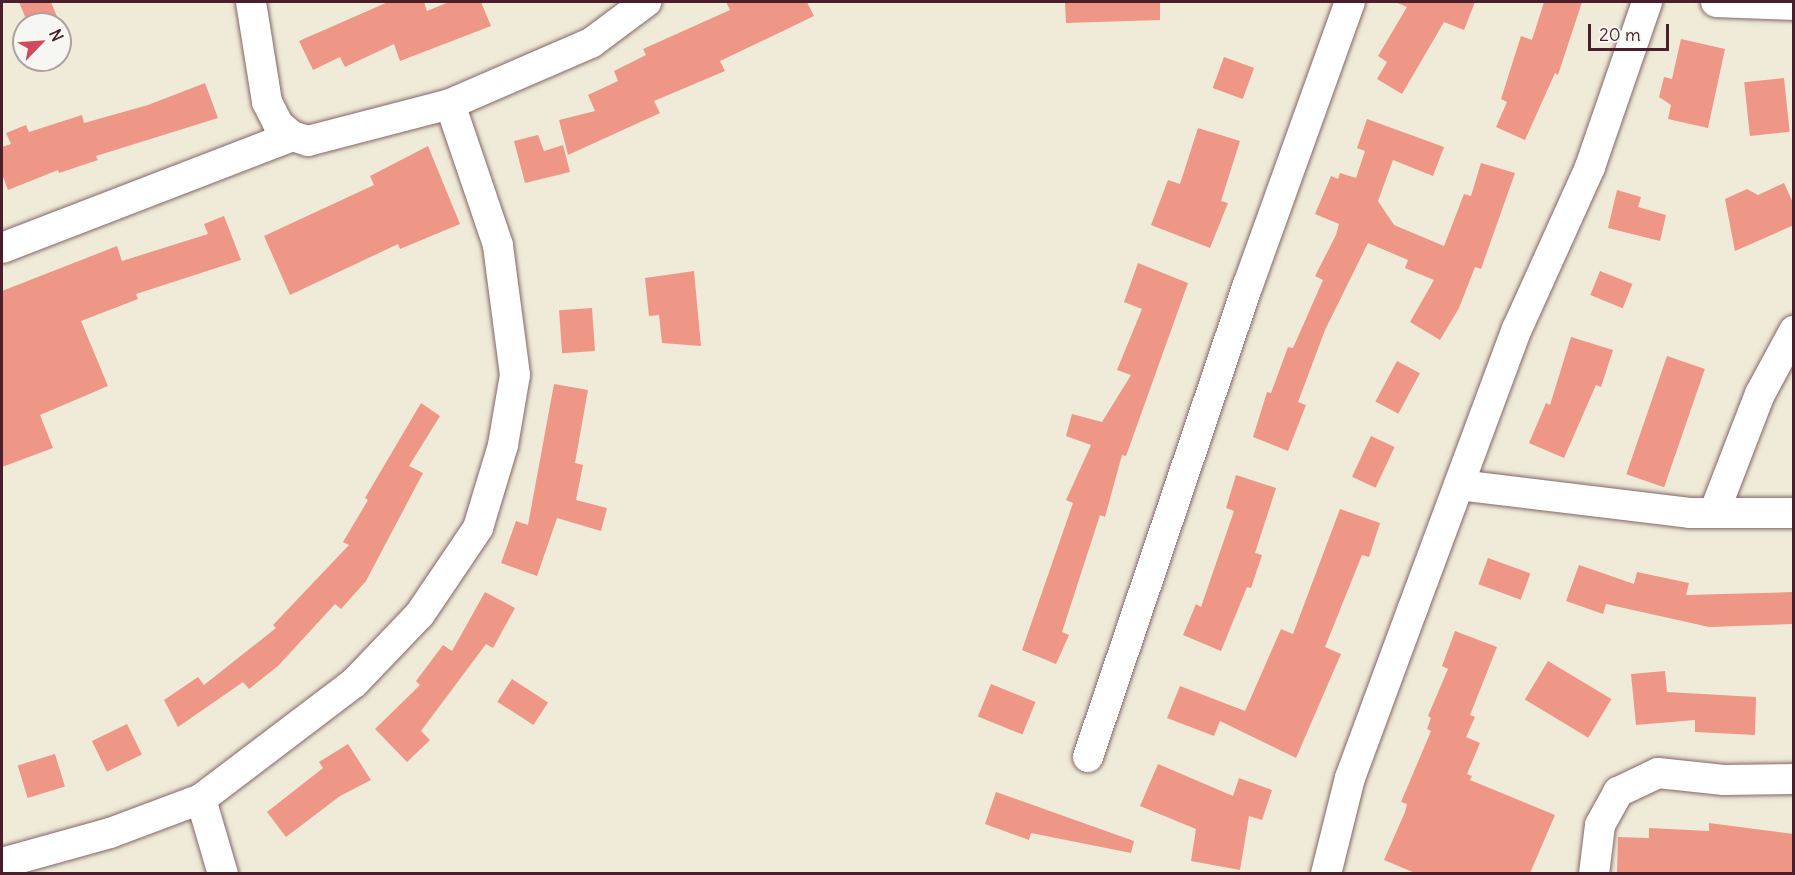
<!DOCTYPE html>
<style>
body{margin:0}
#map{position:relative;width:1795px;height:875px;overflow:hidden;background:#efebd8;font-family:Delius,sans-serif}
div>[style]{position:absolute}
.building>*{inset:0;background:#ee9787;transform-origin:0 0}
.roads{filter:drop-shadow(0 0 2px #846668) drop-shadow(0 0 2px #846668)}
.minor>*{height:30px;margin:-15px;padding:0 15px;transform-origin:15px;border-radius:15px;background:#fff}
span{translate:-50% -50%;white-space:nowrap;text-align:center;line-height:1.15;-webkit-text-stroke:6px #f6f6f2;paint-order:stroke}
.frame{position:absolute;inset:0;border:3px solid #4a1f2b;pointer-events:none}
.north{position:absolute;left:12px;top:12px;width:60px;height:60px;box-sizing:border-box;background:#f6f6f2;border:2px solid #b1a0a2;border-radius:50%;rotate:65deg;font-size:16px;font-weight:700;line-height:24px;text-align:center;color:#4a1f2b}
.north::after{content:'';display:block;margin:auto;width:21px;height:27px;background:#d1495b;clip-path:polygon(50% 0,100% 100%,50% 72%,0 100%)}
.scale{position:absolute;left:1588px;top:24px;width:81px;height:27px;box-sizing:border-box;border:3px solid #4a1f2b;border-top:0;padding-left:8px;font-size:18px;line-height:21px;white-space:nowrap;color:#4a1f2b;-webkit-text-stroke:4px #f6f6f2;paint-order:stroke}
</style>
<div id="map">
<div class="building">
<i style="clip-path:polygon(19px 2px,51px 2px,60px 24px,28px 24px)"></i>
<i style="clip-path:polygon(388px 2px,424px 2px,427px 11px,449px 2px,481px 2px,491px 26px,400px 61px,394px 44px,345px 67px,340px 57px,313px 70px,299px 41px)"></i>
<i style="clip-path:polygon(726px 2px,807px 2px,814px 16px,720px 61px,725px 71px,654px 101px,660px 113px,568px 155px,559px 120px,595px 111px,588px 95px,618px 81px,614px 71px,646px 55px,643px 49px,730px 10px)"></i>
<i style="clip-path:polygon(1065px 2px,1160px 2px,1160px 20px,1066px 23px)"></i>
<i style="clip-path:polygon(1395px 2px,1475px 2px,1464px 30px,1444px 22px,1402px 94px,1377px 79px,1387px 62px,1378px 56px,1407px 7px)"></i>
<i style="clip-path:polygon(1544px 2px,1582px 2px,1558px 75px,1555px 73px,1525px 140px,1496px 127px,1507px 102px,1501px 99px,1521px 36px,1532px 40px)"></i>
<i style="clip-path:polygon(1681px 39px,1725px 49px,1708px 128px,1668px 119px,1671px 105px,1659px 97px,1664px 77px,1672px 79px)"></i>
<i style="left:1224px;top:57px;width:32px;height:33px;rotate:20deg"></i>
<i style="left:1784px;top:78px;width:54px;height:40px;rotate:84deg"></i>
<i style="clip-path:polygon(205px 83px,218px 118px,96px 156px,98px 160px,59px 173px,58px 170px,8px 190px,2px 174px,2px 147px,11px 144px,6px 133px,26px 125px,29px 132px,82px 115px,84px 123px,148px 105px)"></i>
<i style="clip-path:polygon(1367px 119px,1444px 147px,1433px 176px,1393px 160px,1378px 201px,1394px 225px,1444px 246px,1464px 194px,1471px 196px,1481px 163px,1515px 173px,1481px 269px,1475px 267px,1459px 308px,1440px 340px,1410px 322px,1434px 280px,1405px 268px,1408px 260px,1368px 243px,1325px 330px,1298px 402px,1306px 405px,1288px 451px,1253px 437px,1267px 392px,1271px 393px,1288px 347px,1293px 348px,1323px 280px,1315px 276px,1336px 235px,1339px 224px,1315px 214px,1331px 176px,1338px 179px,1340px 173px,1356px 178px,1365px 151px,1357px 148px)"></i>
<i style="clip-path:polygon(1198px 128px,1240px 141px,1221px 201px,1228px 203px,1210px 248px,1151px 225px,1168px 180px,1180px 184px)"></i>
<i style="clip-path:polygon(538px 135px,544px 151px,563px 145px,570px 172px,525px 183px,514px 141px)"></i>
<i style="clip-path:polygon(428px 146px,460px 224px,400px 249px,398px 244px,290px 295px,264px 236px,374px 185px,370px 176px)"></i>
<i style="clip-path:polygon(1784px 183px,1794px 205px,1794px 225px,1735px 251px,1725px 199px,1747px 189px,1758px 195px)"></i>
<i style="clip-path:polygon(1617px 190px,1641px 197px,1638px 207px,1666px 215px,1660px 241px,1608px 228px)"></i>
<i style="clip-path:polygon(224px 216px,241px 260px,136px 294px,138px 299px,81px 321px,108px 386px,40px 415px,53px 448px,2px 467px,2px 291px,117px 246px,122px 261px,208px 234px,204px 224px)"></i>
<i style="clip-path:polygon(1138px 263px,1188px 283px,1126px 456px,1122px 455px,1105px 517px,1100px 515px,1062px 632px,1069px 635px,1056px 664px,1022px 650px,1073px 503px,1066px 500px,1091px 445px,1066px 436px,1072px 414px,1102px 422px,1131px 375px,1117px 370px,1142px 309px,1124px 302px)"></i>
<i style="clip-path:polygon(694px 271px,701px 346px,662px 343px,659px 315px,649px 316px,645px 278px)"></i>
<i style="left:1600px;top:271px;width:35px;height:26px;rotate:22deg"></i>
<i style="left:592px;top:308px;width:43px;height:33px;rotate:86deg"></i>
<i style="clip-path:polygon(1571px 337px,1613px 350px,1601px 387px,1596px 385px,1564px 458px,1529px 443px,1546px 403px,1550px 405px)"></i>
<i style="left:1667px;top:356px;width:40px;height:125px;rotate:19deg"></i>
<i style="left:1397px;top:361px;width:26px;height:46px;rotate:28deg"></i>
<i style="clip-path:polygon(554px 384px,588px 390px,575px 463px,583px 465px,576px 500px,607px 508px,601px 531px,557px 518px,537px 576px,501px 563px,516px 521px,528px 525px)"></i>
<i style="clip-path:polygon(421px 403px,440px 416px,409px 466px,423px 473px,366px 581px,341px 609px,335px 604px,278px 666px,249px 689px,243px 682px,178px 727px,164px 700px,198px 677px,204px 685px,276px 628px,273px 625px,349px 545px,343px 542px,368px 500px,365px 498px)"></i>
<i style="left:1371px;top:436px;width:26px;height:45px;rotate:25deg"></i>
<i style="clip-path:polygon(1236px 475px,1276px 488px,1255px 553px,1262px 555px,1251px 588px,1247px 587px,1221px 651px,1183px 635px,1196px 604px,1201px 607px,1234px 511px,1226px 508px)"></i>
<i style="clip-path:polygon(1340px 509px,1380px 523px,1369px 557px,1362px 555px,1325px 647px,1341px 654px,1296px 758px,1220px 721px,1214px 736px,1167px 718px,1180px 686px,1245px 711px,1281px 629px,1293px 634px)"></i>
<i style="left:1488px;top:558px;width:45px;height:28px;rotate:20deg"></i>
<i style="clip-path:polygon(1579px 565px,1634px 584px,1637px 572px,1689px 583px,1686px 595px,1794px 592px,1794px 624px,1709px 627px,1606px 604px,1603px 614px,1566px 601px)"></i>
<i style="clip-path:polygon(485px 592px,515px 608px,493px 648px,486px 644px,421px 731px,430px 740px,407px 762px,375px 729px,420px 685px,416px 681px,443px 645px,452px 651px)"></i>
<i style="clip-path:polygon(1455px 631px,1497px 647px,1470px 715px,1475px 717px,1466px 737px,1480px 743px,1467px 774px,1472px 776px,1470px 780px,1555px 815px,1530px 873px,1415px 873px,1384px 860px,1405px 812px,1407px 804px,1401px 802px,1431px 731px,1427px 729px,1431px 718px,1428px 716px,1448px 669px,1442px 666px)"></i>
<i style="left:1548px;top:661px;width:74px;height:45px;rotate:31deg"></i>
<i style="clip-path:polygon(1665px 671px,1667px 692px,1756px 697px,1755px 735px,1695px 732px,1695px 720px,1636px 725px,1631px 674px)"></i>
<i style="left:512px;top:679px;width:43px;height:27px;rotate:33deg"></i>
<i style="left:991px;top:684px;width:48px;height:35px;rotate:22deg"></i>
<i style="left:127px;top:724px;width:34px;height:39px;rotate:64deg"></i>
<i style="clip-path:polygon(348px 744px,371px 780px,340px 796px,286px 837px,267px 812px,323px 768px,319px 762px)"></i>
<i style="left:55px;top:754px;width:34px;height:39px;rotate:73deg"></i>
<i style="clip-path:polygon(1158px 764px,1233px 796px,1239px 778px,1272px 790px,1262px 820px,1249px 816px,1240px 870px,1191px 861px,1196px 829px,1140px 806px)"></i>
<i style="clip-path:polygon(996px 792px,1134px 841px,1131px 853px,1031px 833px,1029px 840px,985px 824px)"></i>
<i style="clip-path:polygon(1709px 823px,1794px 834px,1794px 873px,1617px 873px,1618px 837px,1649px 838px,1649px 828px,1709px 831px)"></i>
</div>
<div class="roads">
<div class="minor">
<i style="left:251px;top:2px;width:101px;rotate:80.9deg"></i>
<i style="left:267px;top:102px;width:25px;rotate:63deg"></i>
<i style="left:278px;top:124px;width:18px;rotate:41deg"></i>
<i style="left:292px;top:136px;width:17px;rotate:17deg"></i>
<i style="left:308px;top:141px;width:147px;rotate:-14.6deg"></i>
<i style="left:450px;top:104px;width:154px;rotate:-23.4deg"></i>
<i style="left:591px;top:43px;width:69px;rotate:-36.7deg"></i>
<i style="left:1716px;top:2px;width:78px;rotate:2.2deg"></i>
<i style="left:2px;top:248px;width:311px;rotate:-21.1deg"></i>
<i style="left:1459px;top:485px;width:232px;rotate:6.9deg"></i>
<i style="left:1689px;top:513px;width:105px"></i>
<i style="left:1714px;top:513px;width:128px;rotate:-68.9deg"></i>
<i style="left:1760px;top:394px;width:72px;rotate:-61.6deg"></i>
<i style="left:1088px;top:757px;width:498px;rotate:-71.3deg"></i>
<i style="left:1248px;top:285px;width:301px;rotate:-70.2deg"></i>
<i style="left:201px;top:799px;width:78px;rotate:73.7deg"></i>
<i style="left:2px;top:863px;width:112px;rotate:-15.5deg"></i>
<i style="left:110px;top:833px;width:97px;rotate:-20.5deg"></i>
<i style="left:201px;top:799px;width:192px;rotate:-37.2deg"></i>
<i style="left:354px;top:683px;width:95px;rotate:-46.3deg"></i>
<i style="left:420px;top:614px;width:104px;rotate:-56deg"></i>
<i style="left:478px;top:528px;width:87px;rotate:-73.2deg"></i>
<i style="left:503px;top:445px;width:71px;rotate:-80.3deg"></i>
<i style="left:515px;top:375px;width:131px;rotate:-97.5deg"></i>
<i style="left:498px;top:245px;width:149px;rotate:-108.8deg"></i>
<i style="left:1326px;top:874px;width:99px;rotate:-76deg"></i>
<i style="left:1350px;top:778px;width:181px;rotate:-69.7deg"></i>
<i style="left:1413px;top:608px;width:298px;rotate:-69.6deg"></i>
<i style="left:1517px;top:329px;width:178px;rotate:-65.7deg"></i>
<i style="left:1590px;top:167px;width:175px;rotate:-70.9deg"></i>
<i style="left:1594px;top:874px;width:49px;rotate:-83deg"></i>
<i style="left:1600px;top:825px;width:38px;rotate:-61deg"></i>
<i style="left:1618px;top:792px;width:44px;rotate:-25.4deg"></i>
<i style="left:1658px;top:773px;width:66px;rotate:6.1deg"></i>
<i style="left:1724px;top:780px;width:70px;rotate:-0.8deg"></i>
</div>
</div>
<div class="frame"></div>
<div class="north">N</div>
<div class="scale">20 m</div>
</div>
